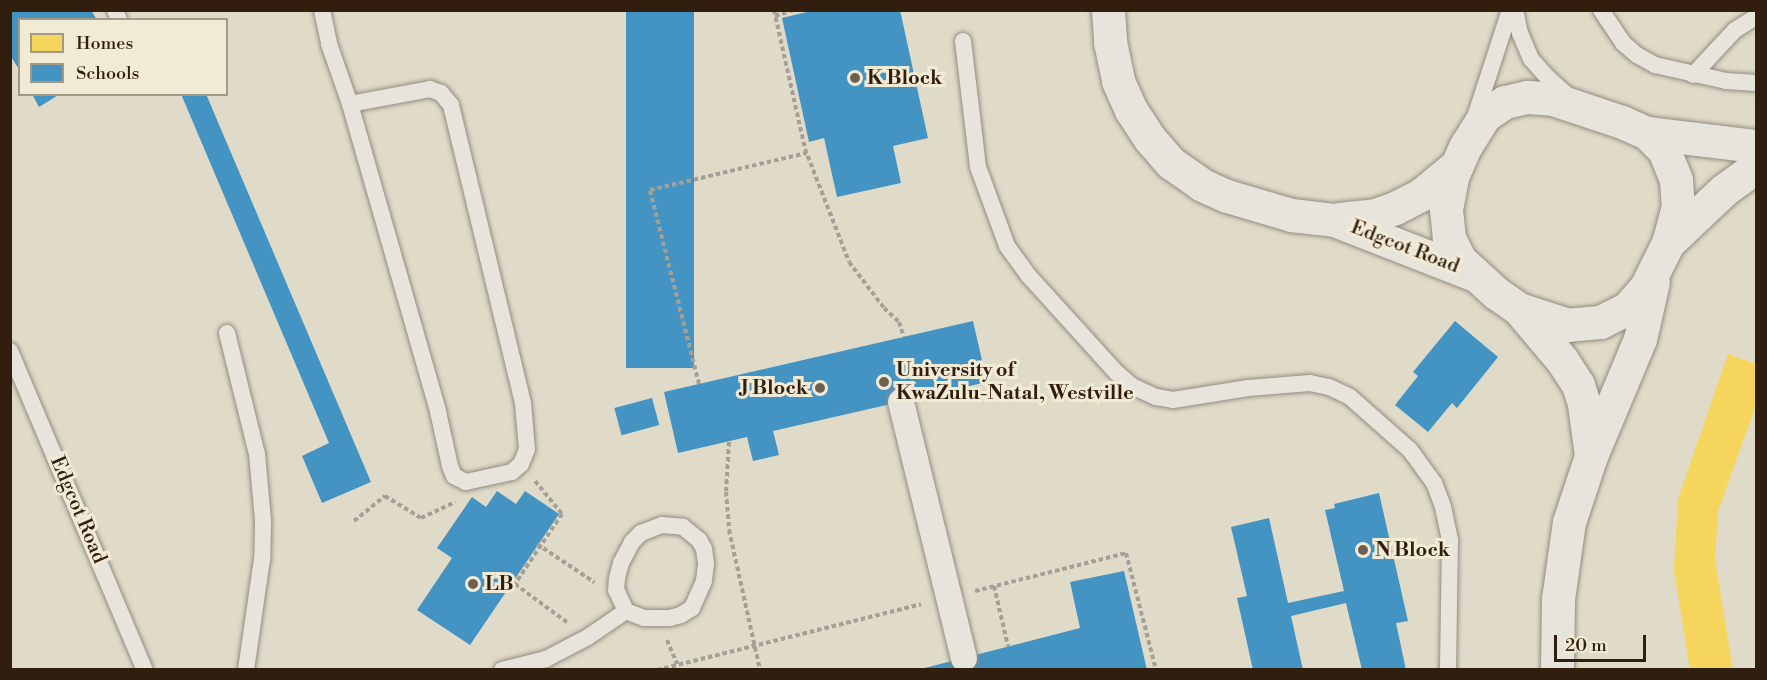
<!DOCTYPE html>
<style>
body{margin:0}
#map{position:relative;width:1767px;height:680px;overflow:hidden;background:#e0dac8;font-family:"Libre Bodoni",serif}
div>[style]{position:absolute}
.homes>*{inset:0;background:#f6d55c}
.schools>*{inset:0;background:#4393c3;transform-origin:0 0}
.path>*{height:4px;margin-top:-2px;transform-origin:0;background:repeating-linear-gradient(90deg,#a4a098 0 4.5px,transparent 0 7.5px)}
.roads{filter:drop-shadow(0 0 2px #928c81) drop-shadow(0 0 2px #928c81)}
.service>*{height:16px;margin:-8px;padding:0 8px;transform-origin:8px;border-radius:8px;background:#e7e4db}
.tertiary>*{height:33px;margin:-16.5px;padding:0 16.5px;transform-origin:16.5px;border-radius:16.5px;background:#e7e4db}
.bridges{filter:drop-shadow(0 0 2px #928c81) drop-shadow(0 0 2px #928c81)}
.pedestrian-bridge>*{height:26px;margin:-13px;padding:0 13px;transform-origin:13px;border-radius:13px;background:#e7e4db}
.dots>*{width:16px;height:16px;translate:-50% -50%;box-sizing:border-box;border:3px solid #f1ebd5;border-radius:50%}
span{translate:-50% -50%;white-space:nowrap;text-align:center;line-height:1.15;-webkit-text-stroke:6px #f1ebd5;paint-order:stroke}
.poi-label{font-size:20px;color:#311e0f;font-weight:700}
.left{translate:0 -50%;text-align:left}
.right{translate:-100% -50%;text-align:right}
.street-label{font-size:20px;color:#311e0f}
.frame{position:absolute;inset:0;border:12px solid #311e0f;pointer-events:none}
.legend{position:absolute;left:18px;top:18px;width:210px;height:78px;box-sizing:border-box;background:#f1ebd5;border:2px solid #a49986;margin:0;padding:8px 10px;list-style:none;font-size:18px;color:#311e0f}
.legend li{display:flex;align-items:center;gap:12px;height:30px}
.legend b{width:30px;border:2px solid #a49986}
.scale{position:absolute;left:1554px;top:635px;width:92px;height:27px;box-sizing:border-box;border:3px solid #311e0f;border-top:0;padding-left:8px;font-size:18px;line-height:21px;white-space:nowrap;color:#311e0f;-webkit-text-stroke:4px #f1ebd5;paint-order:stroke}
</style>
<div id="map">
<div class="homes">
<i style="clip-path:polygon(1728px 354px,1756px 364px,1756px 405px,1718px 511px,1715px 560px,1733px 670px,1690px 670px,1674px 570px,1678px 499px)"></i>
</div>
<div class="schools">
<i style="clip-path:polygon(10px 10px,91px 10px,97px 20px,20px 20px,20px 71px,10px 55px)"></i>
<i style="left:626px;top:10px;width:68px;height:358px"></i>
<i style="clip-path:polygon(815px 10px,900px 10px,928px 138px,893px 146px,901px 183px,837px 197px,824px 138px,809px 142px,782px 18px)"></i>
<i style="clip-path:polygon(32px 94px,60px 94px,39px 107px)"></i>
<i style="clip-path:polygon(181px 94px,206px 94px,371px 482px,322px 503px,302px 456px,329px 443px)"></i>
<i style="clip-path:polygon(973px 321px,987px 382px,773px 431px,779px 455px,753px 461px,747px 437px,678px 453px,664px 392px)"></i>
<i style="clip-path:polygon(1455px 321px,1498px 357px,1457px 408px,1452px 403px,1428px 432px,1395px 405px,1418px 376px,1413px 372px)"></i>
<i style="left:652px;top:398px;width:28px;height:39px;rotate:75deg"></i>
<i style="clip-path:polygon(497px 491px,516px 504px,525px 491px,559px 514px,470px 645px,417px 610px,452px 558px,437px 548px,472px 497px,486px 507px)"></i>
<i style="clip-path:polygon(1379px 493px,1408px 621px,1396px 623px,1406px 670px,1362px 670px,1346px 603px,1291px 616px,1303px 670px,1253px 670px,1237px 598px,1247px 596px,1231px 527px,1269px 518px,1288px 603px,1344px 591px,1325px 510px,1335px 508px,1334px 504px)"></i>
<i style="clip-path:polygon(1124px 571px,1147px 670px,917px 670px,1080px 628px,1070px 582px)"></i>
</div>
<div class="path">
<i style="left:774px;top:10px;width:142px;rotate:77.4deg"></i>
<i style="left:805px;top:149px;width:121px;rotate:68.7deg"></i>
<i style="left:849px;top:262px;width:58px;rotate:52.7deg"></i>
<i style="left:884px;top:308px;width:21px;rotate:43deg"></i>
<i style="left:899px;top:322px;width:16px;rotate:72deg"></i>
<i style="left:775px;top:16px;width:20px;rotate:-18deg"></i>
<i style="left:699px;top:384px;width:200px;rotate:-104.2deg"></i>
<i style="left:650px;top:190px;width:161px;rotate:-13.3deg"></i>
<i style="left:729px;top:442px;width:50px;rotate:93.4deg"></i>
<i style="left:726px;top:492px;width:38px;rotate:85deg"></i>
<i style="left:729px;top:530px;width:143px;rotate:77.5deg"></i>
<i style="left:535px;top:481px;width:43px;rotate:50.7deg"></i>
<i style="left:562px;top:514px;width:84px;rotate:123.9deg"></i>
<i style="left:515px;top:584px;width:66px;rotate:36.3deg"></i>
<i style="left:354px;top:521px;width:40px;rotate:-39deg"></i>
<i style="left:385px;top:496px;width:42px;rotate:31.4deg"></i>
<i style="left:421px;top:518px;width:38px;rotate:-25deg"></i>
<i style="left:537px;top:544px;width:69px;rotate:33.7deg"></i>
<i style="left:994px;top:586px;width:62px;rotate:76.9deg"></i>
<i style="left:975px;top:591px;width:156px;rotate:-14.1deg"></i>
<i style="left:1126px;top:553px;width:121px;rotate:75.6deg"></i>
<i style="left:667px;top:640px;width:26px;rotate:67deg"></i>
<i style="left:657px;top:670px;width:272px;rotate:-14deg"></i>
</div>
<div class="roads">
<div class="service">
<i style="left:115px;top:10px;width:11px;rotate:68deg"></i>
<i style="left:322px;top:10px;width:35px;rotate:78deg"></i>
<i style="left:329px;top:44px;width:64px;rotate:70.7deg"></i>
<i style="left:350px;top:104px;width:315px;rotate:74deg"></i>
<i style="left:437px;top:407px;width:60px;rotate:77.6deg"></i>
<i style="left:450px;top:466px;width:11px;rotate:68deg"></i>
<i style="left:454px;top:476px;width:13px;rotate:27deg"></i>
<i style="left:466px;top:482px;width:47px;rotate:-12.3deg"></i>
<i style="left:512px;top:472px;width:12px;rotate:-42deg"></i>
<i style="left:521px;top:464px;width:16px;rotate:-68deg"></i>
<i style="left:527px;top:449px;width:46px;rotate:-95deg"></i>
<i style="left:523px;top:403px;width:307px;rotate:-103.6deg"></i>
<i style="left:451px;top:105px;width:16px;rotate:-130deg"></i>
<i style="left:441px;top:93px;width:12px;rotate:-160deg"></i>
<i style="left:430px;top:89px;width:81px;rotate:169.4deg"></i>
<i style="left:1515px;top:10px;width:24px;rotate:78deg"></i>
<i style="left:1520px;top:33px;width:28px;rotate:67deg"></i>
<i style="left:1531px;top:59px;width:24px;rotate:48deg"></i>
<i style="left:1547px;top:77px;width:28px;rotate:42deg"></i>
<i style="left:1601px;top:10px;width:40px;rotate:56deg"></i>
<i style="left:1623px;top:43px;width:18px;rotate:41deg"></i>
<i style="left:1637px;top:55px;width:21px;rotate:29deg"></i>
<i style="left:1655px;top:65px;width:73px;rotate:12.7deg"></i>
<i style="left:1726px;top:81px;width:30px;rotate:4deg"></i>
<i style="left:963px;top:41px;width:127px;rotate:83.2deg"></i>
<i style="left:978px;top:167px;width:84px;rotate:69.8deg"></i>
<i style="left:1007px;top:246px;width:36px;rotate:54deg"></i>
<i style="left:1028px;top:275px;width:132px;rotate:47.8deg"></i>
<i style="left:1117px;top:373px;width:20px;rotate:41deg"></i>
<i style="left:1132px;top:386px;width:26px;rotate:25deg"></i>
<i style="left:1156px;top:397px;width:17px;rotate:10deg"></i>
<i style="left:1173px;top:400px;width:76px;rotate:-9.1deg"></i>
<i style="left:1248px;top:388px;width:62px;rotate:-4.6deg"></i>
<i style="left:1310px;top:383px;width:19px;rotate:12deg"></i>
<i style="left:1329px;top:387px;width:23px;rotate:25deg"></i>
<i style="left:1350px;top:397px;width:80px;rotate:41.5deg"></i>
<i style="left:1410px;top:450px;width:41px;rotate:54deg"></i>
<i style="left:1434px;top:483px;width:26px;rotate:69deg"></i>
<i style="left:1443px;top:507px;width:35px;rotate:78deg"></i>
<i style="left:1450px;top:541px;width:129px;rotate:90.9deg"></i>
<i style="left:1693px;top:75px;width:62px;rotate:-47deg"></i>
<i style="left:1735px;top:30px;width:25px;rotate:-32deg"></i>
<i style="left:1474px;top:120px;width:116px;rotate:-71.9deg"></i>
<i style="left:227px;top:333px;width:125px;rotate:76.1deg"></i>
<i style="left:257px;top:454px;width:66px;rotate:84.8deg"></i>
<i style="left:263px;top:520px;width:39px;rotate:91deg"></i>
<i style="left:262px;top:559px;width:112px;rotate:98.2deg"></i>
<i style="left:10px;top:351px;width:346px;rotate:67.1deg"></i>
<i style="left:662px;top:525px;width:21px;rotate:5deg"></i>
<i style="left:683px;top:527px;width:21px;rotate:39deg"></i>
<i style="left:699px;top:540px;width:10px;rotate:61deg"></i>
<i style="left:704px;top:549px;width:15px;rotate:82deg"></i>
<i style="left:706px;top:564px;width:17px;rotate:97deg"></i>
<i style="left:704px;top:581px;width:30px;rotate:114deg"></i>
<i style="left:692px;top:608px;width:13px;rotate:148deg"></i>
<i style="left:681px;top:615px;width:11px;rotate:165deg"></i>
<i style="left:670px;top:618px;width:26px;rotate:180deg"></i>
<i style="left:644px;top:618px;width:19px;rotate:-159deg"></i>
<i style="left:626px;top:611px;width:23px;rotate:-115deg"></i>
<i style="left:616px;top:590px;width:12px;rotate:-85deg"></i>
<i style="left:617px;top:578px;width:16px;rotate:-75deg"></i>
<i style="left:621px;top:563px;width:24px;rotate:-62deg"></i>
<i style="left:632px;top:542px;width:13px;rotate:-45deg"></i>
<i style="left:641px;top:533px;width:22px;rotate:-21deg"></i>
<i style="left:502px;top:670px;width:45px;rotate:-14deg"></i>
<i style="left:546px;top:659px;width:47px;rotate:-27.6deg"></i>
<i style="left:588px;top:637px;width:46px;rotate:-34.4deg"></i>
</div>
<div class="tertiary">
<i style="left:1108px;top:10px;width:32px;rotate:86deg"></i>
<i style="left:1110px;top:42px;width:40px;rotate:78deg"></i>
<i style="left:1118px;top:81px;width:32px;rotate:66deg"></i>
<i style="left:1131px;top:110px;width:35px;rotate:57deg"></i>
<i style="left:1150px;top:139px;width:32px;rotate:49deg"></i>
<i style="left:1171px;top:163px;width:38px;rotate:35deg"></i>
<i style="left:1202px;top:185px;width:27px;rotate:24deg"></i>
<i style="left:1227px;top:196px;width:67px;rotate:16.5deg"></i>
<i style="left:1291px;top:215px;width:43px;rotate:6.6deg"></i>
<i style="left:1334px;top:220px;width:151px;rotate:21.3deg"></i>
<i style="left:1527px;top:97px;width:26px;rotate:4deg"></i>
<i style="left:1553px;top:99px;width:73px;rotate:18.4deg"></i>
<i style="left:1622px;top:122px;width:27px;rotate:24deg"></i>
<i style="left:1647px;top:133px;width:24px;rotate:45deg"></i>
<i style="left:1664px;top:150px;width:32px;rotate:68deg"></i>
<i style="left:1676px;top:180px;width:26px;rotate:86deg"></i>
<i style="left:1678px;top:206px;width:38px;rotate:105deg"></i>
<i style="left:1668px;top:243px;width:49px;rotate:116.6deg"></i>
<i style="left:1646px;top:287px;width:28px;rotate:131deg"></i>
<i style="left:1628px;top:308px;width:31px;rotate:153deg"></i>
<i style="left:1600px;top:322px;width:32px;rotate:175deg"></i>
<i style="left:1568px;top:325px;width:52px;rotate:-161.9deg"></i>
<i style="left:1519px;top:309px;width:28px;rotate:-145deg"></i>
<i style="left:1496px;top:293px;width:49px;rotate:-137.5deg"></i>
<i style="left:1460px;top:260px;width:25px;rotate:-117deg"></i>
<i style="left:1449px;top:238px;width:29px;rotate:-96deg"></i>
<i style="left:1446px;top:209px;width:36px;rotate:-79deg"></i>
<i style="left:1453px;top:174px;width:30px;rotate:-66deg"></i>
<i style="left:1465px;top:147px;width:36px;rotate:-58deg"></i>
<i style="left:1484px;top:116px;width:25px;rotate:-34deg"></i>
<i style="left:1505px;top:102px;width:23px;rotate:-13deg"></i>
<i style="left:1647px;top:133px;width:110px;rotate:6.8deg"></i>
<i style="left:1339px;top:219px;width:36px;rotate:-6deg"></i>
<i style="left:1375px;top:215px;width:21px;rotate:-19deg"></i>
<i style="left:1395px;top:208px;width:30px;rotate:-27deg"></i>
<i style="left:1422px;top:194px;width:45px;rotate:-39.6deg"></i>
<i style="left:1668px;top:243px;width:77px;rotate:-43.4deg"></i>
<i style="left:1724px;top:190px;width:39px;rotate:-36deg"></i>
<i style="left:1519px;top:309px;width:67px;rotate:49.9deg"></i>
<i style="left:1562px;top:360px;width:30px;rotate:57deg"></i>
<i style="left:1578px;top:385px;width:20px;rotate:72deg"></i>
<i style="left:1584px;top:404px;width:52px;rotate:82.3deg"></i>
<i style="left:1557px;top:670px;width:71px;rotate:-89.2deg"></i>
<i style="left:1558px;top:599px;width:78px;rotate:-81.9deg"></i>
<i style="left:1569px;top:522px;width:70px;rotate:-71.6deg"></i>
<i style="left:1591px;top:456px;width:127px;rotate:-67.3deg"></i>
<i style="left:1640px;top:339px;width:58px;rotate:-77.2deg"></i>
</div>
</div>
<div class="bridges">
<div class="pedestrian-bridge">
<i style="left:901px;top:402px;width:264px;rotate:76.2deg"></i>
</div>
</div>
<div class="dots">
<i style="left:855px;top:78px;background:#6e6050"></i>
<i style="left:884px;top:382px;background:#6e6050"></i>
<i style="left:820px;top:388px;background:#6e6050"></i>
<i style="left:1363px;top:550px;background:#6e6050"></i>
<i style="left:473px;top:584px;background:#6e6050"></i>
</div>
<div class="poi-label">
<span class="left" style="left:867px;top:78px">K Block</span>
<span class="left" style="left:896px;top:382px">University of<br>KwaZulu-Natal, Westville</span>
<span class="right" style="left:808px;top:388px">J Block</span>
<span class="left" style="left:1375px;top:550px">N Block</span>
<span class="left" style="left:485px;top:584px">LB</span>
</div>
<div class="street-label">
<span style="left:1405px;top:247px;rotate:21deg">Edgcot Road</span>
<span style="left:78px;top:510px;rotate:67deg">Edgcot Road</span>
</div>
<div class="frame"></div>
<ul class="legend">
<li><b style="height:16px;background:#f6d55c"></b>Homes</li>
<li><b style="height:16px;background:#4393c3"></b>Schools</li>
</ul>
<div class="scale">20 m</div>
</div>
